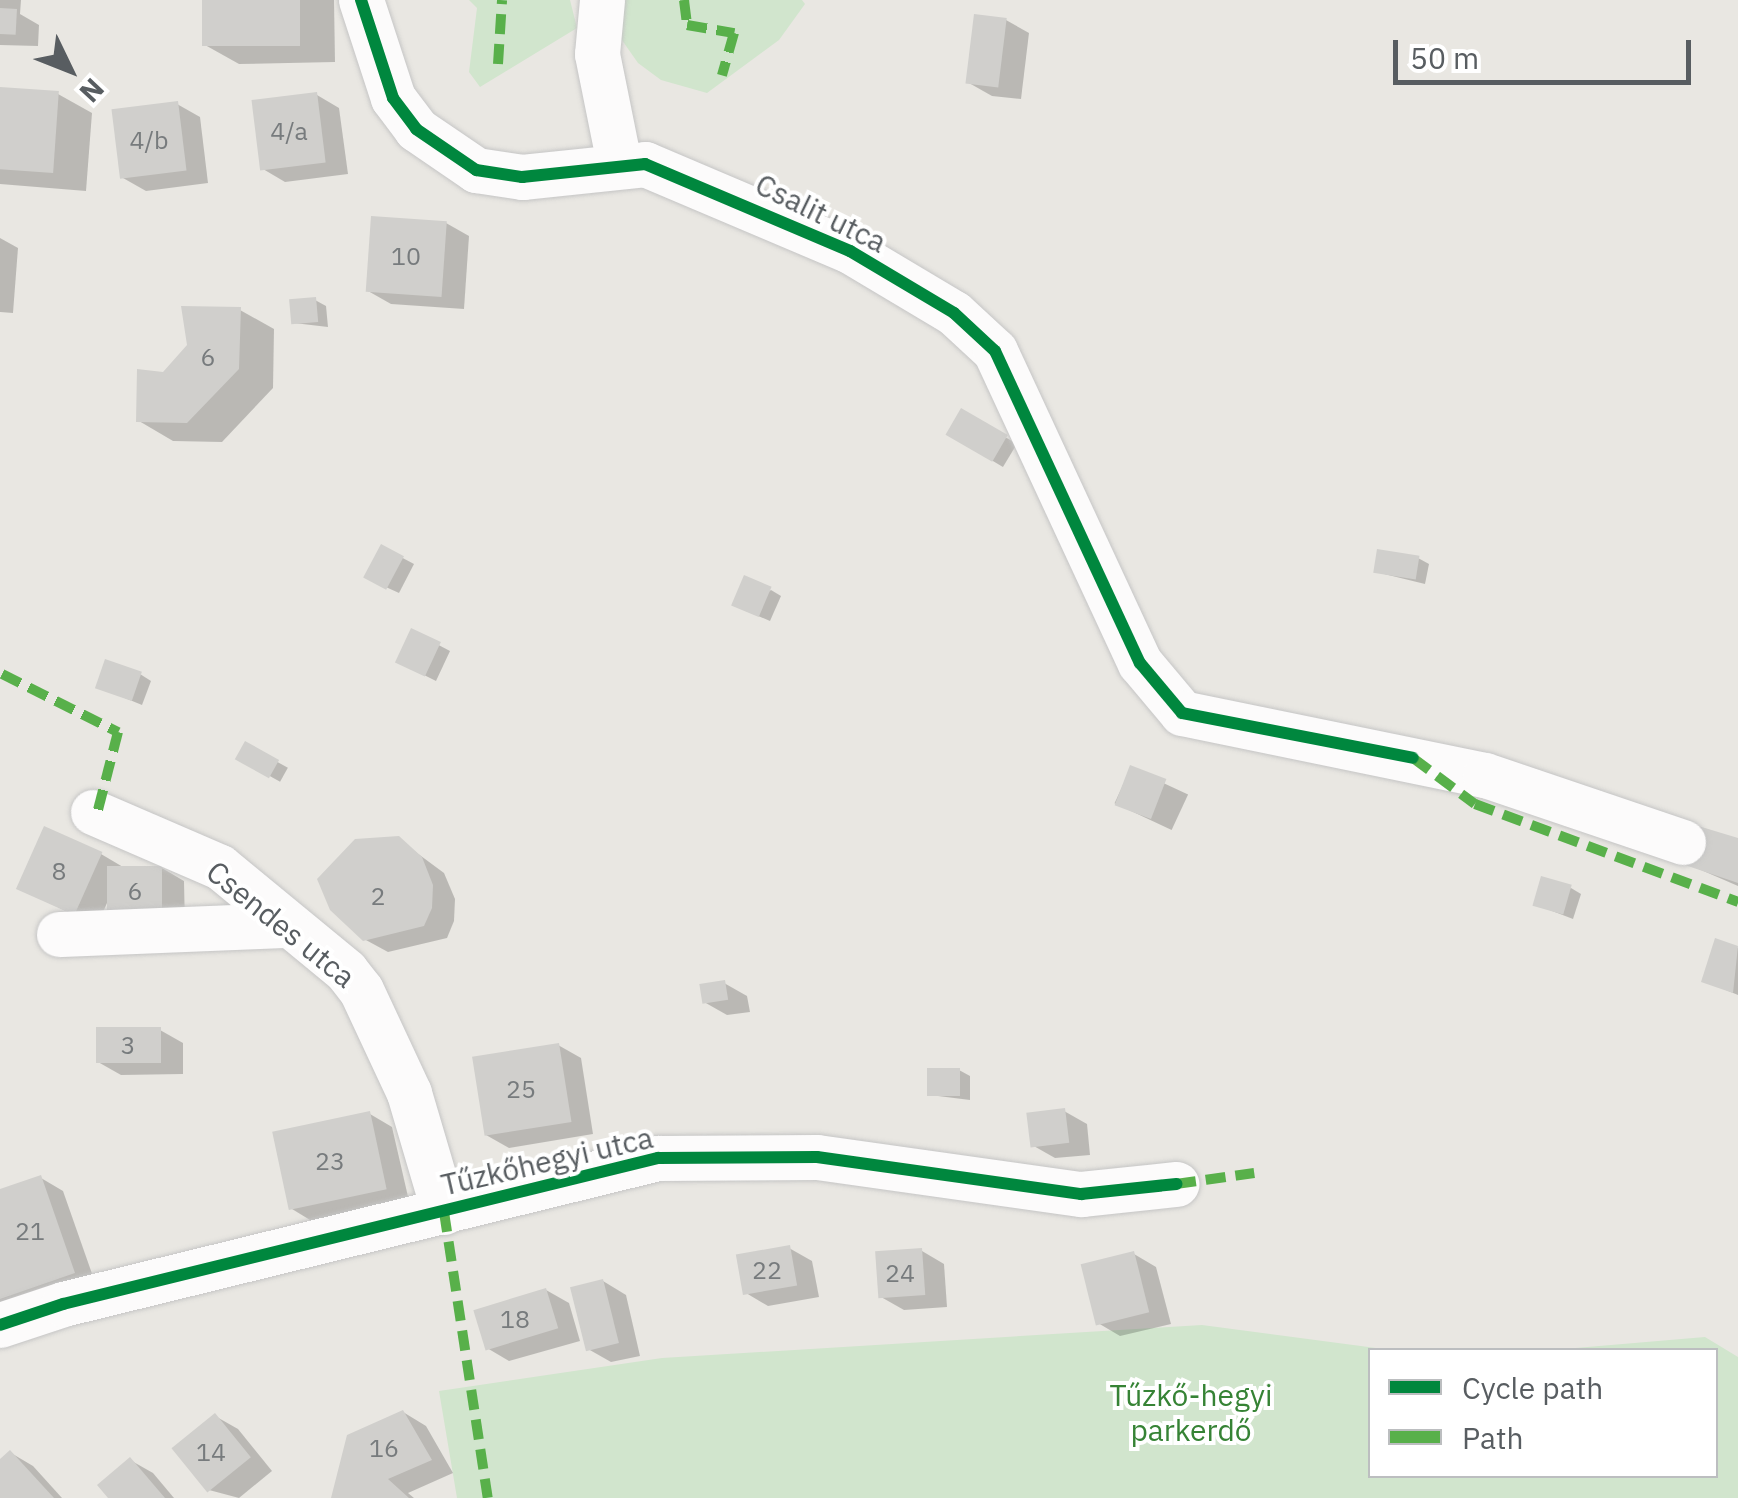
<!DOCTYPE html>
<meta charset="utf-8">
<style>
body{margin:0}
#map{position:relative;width:1738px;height:1498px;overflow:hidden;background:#e9e7e2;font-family:"IBM Plex Sans",sans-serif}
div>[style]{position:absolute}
.green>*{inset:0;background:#d1e5cd}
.shadow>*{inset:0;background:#0003;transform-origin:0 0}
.building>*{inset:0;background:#d0cfcc;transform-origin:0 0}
.roads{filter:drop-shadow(0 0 2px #c5c5c5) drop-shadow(0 0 2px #c5c5c5)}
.minor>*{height:45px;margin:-22.5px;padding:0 22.5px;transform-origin:22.5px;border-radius:22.5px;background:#fcfbfb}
.quiet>*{height:10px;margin-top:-5px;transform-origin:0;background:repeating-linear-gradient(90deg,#58b04a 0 20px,transparent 0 30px)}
.cycleway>*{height:12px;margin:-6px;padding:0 6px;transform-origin:6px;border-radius:6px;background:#00873e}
span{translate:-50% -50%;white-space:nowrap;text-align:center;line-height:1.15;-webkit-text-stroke:8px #fff;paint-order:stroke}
.number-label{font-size:25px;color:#777b7d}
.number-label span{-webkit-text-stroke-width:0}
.street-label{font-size:30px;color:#585d61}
.park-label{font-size:30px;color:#368335}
.legend{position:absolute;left:1368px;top:1348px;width:350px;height:130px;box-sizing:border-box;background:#fff;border:2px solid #bcbec0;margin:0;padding:12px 18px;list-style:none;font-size:30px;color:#585d61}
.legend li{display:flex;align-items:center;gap:20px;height:50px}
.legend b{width:50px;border:2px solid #bcbec0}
.north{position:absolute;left:20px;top:20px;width:100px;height:100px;-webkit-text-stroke:8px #fff;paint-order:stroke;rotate:133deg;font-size:28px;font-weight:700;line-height:40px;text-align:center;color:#585d61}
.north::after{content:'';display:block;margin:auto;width:35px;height:45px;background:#585d61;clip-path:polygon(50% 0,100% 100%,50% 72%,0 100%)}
.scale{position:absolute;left:1393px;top:40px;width:298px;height:45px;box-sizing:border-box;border:5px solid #585d61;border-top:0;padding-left:12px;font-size:30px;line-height:35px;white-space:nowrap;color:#585d61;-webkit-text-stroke:8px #fff;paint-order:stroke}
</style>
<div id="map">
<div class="green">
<i style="clip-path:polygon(469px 0,570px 0,577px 28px,480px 87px,469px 72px,477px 8px)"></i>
<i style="clip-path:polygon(626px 0,802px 0,805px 4px,779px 40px,707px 93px,661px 80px,638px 63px,617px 33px,617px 11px)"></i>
<i style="clip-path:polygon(1202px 1325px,1391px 1350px,1370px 1350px,1370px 1476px,1716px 1476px,1716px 1350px,1552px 1350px,1705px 1337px,1738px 1357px,1738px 1498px,457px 1498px,439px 1391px,662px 1358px)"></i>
</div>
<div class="shadow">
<i style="clip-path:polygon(0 0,21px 0,20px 14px,39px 25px,38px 46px,0 45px)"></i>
<i style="clip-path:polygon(233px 0,334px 0,335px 62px,239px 64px,205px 45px)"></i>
<i style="clip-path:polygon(1006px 20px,1029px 33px,1021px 99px,992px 96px,969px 83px)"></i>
<i style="clip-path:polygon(0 89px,58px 94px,92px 113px,86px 191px,0 184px)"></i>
<i style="clip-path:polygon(317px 95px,339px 108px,348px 174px,285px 182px,263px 169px)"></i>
<i style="clip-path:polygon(177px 104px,200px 117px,208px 183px,146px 191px,123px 178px)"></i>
<i style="clip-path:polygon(446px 223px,469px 236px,464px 309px,391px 304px,368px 291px)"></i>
<i style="clip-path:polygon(0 238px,18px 248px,13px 313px,0 312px)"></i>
<i style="clip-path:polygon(315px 300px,326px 306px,328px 327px,294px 323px)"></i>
<i style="clip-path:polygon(240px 310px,274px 329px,273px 388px,222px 442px,173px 441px,139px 421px,164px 375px)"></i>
<i style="left:962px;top:411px;width:64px;height:27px;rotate:31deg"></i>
<i style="clip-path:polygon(382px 547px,414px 564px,399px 593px,377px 583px)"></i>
<i style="clip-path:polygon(1418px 558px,1429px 564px,1425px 584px,1376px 572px)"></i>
<i style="clip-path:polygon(771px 590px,781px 596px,770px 621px,744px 610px)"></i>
<i style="clip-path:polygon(412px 631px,450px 651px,436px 681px,408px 667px)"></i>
<i style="clip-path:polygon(140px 674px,151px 681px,142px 705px,98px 687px)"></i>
<i style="left:245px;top:744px;width:49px;height:16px;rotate:29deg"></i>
<i style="left:1131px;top:768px;width:63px;height:39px;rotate:25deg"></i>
<i style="clip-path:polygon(398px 839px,444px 873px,455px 899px,454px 921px,447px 938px,388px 952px,364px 939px)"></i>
<i style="clip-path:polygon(1738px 841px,1738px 886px,1685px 863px)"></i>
<i style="clip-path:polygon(101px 854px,123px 867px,162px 868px,184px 881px,185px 928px,110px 896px,97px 926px,18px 888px)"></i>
<i style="clip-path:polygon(1571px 888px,1581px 894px,1573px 919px,1534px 904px)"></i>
<i style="clip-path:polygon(1717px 941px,1738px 948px,1738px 995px,1704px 981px)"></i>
<i style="clip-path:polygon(724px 983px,747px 996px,750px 1012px,727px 1015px,704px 1002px)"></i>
<i style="clip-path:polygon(160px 1030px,183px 1043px,183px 1074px,121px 1075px,98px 1062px)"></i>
<i style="clip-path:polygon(558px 1045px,581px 1058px,593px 1134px,509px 1148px,486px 1135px)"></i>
<i style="clip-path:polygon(959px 1070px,970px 1076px,970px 1100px,930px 1095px)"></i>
<i style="clip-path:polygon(1064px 1111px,1087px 1124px,1090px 1155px,1055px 1158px,1032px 1145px)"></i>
<i style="clip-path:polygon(370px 1114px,392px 1127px,409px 1201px,315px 1223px,292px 1209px)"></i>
<i style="clip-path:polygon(41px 1178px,63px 1191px,96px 1285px,0 1316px,0 1192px)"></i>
<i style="clip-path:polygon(789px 1248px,812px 1261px,819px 1297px,768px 1306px,746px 1293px)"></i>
<i style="clip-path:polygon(922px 1251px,944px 1264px,947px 1307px,904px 1310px,881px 1297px)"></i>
<i style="clip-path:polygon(1134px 1254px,1156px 1267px,1171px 1324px,1120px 1336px,1098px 1323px)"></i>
<i style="clip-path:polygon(603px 1281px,626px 1295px,640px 1356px,611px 1362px,588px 1349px)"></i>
<i style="clip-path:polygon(546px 1290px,569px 1303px,580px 1341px,509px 1361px,487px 1348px)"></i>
<i style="clip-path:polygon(403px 1412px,426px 1426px,453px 1473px,408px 1493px,414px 1498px,334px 1498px)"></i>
<i style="clip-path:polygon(215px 1416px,238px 1429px,272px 1471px,239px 1498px,209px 1490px)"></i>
<i style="clip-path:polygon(11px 1453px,33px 1466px,62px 1498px,0 1498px,0 1463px)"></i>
<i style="clip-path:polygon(130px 1460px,153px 1473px,174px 1498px,111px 1498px)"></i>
</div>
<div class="building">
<i style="left:202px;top:0;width:98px;height:46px"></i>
<i style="left:0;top:8px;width:17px;height:26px;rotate:3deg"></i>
<i style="left:974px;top:14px;width:33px;height:70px;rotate:7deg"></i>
<i style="left:0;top:87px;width:59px;height:82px;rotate:4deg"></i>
<i style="left:317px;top:92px;width:71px;height:66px;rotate:83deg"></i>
<i style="left:178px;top:101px;width:70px;height:67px;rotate:83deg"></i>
<i style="left:371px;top:216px;width:76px;height:76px;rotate:4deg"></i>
<i style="left:316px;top:297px;width:25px;height:27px;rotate:85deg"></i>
<i style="clip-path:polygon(181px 306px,241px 307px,239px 369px,187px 423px,136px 422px,137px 369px,163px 372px,187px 345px)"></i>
<i style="left:961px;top:408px;width:54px;height:31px;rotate:30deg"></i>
<i style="left:381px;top:544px;width:26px;height:38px;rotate:28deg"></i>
<i style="left:1377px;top:549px;width:43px;height:24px;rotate:9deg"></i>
<i style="left:744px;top:575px;width:30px;height:33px;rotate:23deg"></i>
<i style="left:411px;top:628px;width:33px;height:38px;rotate:25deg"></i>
<i style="left:105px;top:659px;width:39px;height:31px;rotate:19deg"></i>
<i style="left:245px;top:741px;width:39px;height:21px;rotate:29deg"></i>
<i style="left:1130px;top:765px;width:39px;height:43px;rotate:21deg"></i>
<i style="clip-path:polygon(1695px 825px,1738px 838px,1738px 883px,1682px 864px)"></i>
<i style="left:44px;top:826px;width:64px;height:69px;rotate:24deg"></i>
<i style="clip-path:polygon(399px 836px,422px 857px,433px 885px,432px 908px,424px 926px,363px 941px,330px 910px,317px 879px,355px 839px)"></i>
<i style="left:107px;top:866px;width:55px;height:50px"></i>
<i style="left:1541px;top:876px;width:32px;height:31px;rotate:16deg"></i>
<i style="clip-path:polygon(1715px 938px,1738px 946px,1733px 993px,1701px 982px)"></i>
<i style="left:725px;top:980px;width:20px;height:26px;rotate:81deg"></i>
<i style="left:161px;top:1027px;width:36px;height:65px;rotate:90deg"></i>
<i style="left:559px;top:1043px;width:80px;height:88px;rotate:81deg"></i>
<i style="left:960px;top:1068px;width:28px;height:33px;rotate:90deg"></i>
<i style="left:1065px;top:1108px;width:35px;height:39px;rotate:83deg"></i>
<i style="left:370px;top:1111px;width:80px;height:100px;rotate:78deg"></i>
<i style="clip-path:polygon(41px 1175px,75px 1273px,0 1299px,0 1189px)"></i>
<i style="left:790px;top:1245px;width:41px;height:55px;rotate:80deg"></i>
<i style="left:922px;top:1248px;width:47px;height:47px;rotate:86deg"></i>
<i style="left:1134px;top:1251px;width:63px;height:55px;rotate:76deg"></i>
<i style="left:603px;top:1279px;width:66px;height:34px;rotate:76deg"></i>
<i style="left:546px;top:1288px;width:42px;height:76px;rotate:73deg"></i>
<i style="clip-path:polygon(403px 1410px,432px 1460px,388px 1479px,409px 1498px,331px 1498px,347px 1435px)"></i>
<i style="left:215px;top:1413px;width:57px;height:56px;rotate:51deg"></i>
<i style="clip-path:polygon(10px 1450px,54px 1498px,0 1498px,0 1459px)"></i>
<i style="clip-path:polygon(130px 1457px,165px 1498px,108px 1498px,97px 1485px)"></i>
</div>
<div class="roads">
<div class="minor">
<i style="left:361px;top:0;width:103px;rotate:71.9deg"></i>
<i style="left:393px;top:98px;width:39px;rotate:53deg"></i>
<i style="left:416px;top:129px;width:73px;rotate:34.3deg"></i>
<i style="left:476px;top:170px;width:47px;rotate:8.7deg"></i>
<i style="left:522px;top:177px;width:124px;rotate:-6deg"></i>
<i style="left:645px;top:164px;width:223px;rotate:23deg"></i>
<i style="left:850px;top:251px;width:121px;rotate:30.8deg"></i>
<i style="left:954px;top:313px;width:56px;rotate:42.8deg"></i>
<i style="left:995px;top:351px;width:344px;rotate:65.1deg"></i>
<i style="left:1140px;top:663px;width:65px;rotate:50deg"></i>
<i style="left:1182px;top:713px;width:309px;rotate:11.6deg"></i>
<i style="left:1485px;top:775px;width:209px;rotate:18.7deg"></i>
<i style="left:602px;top:0;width:54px;rotate:95.3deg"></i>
<i style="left:597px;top:54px;width:111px;rotate:78.6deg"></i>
<i style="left:93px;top:812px;width:138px;rotate:23.4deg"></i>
<i style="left:220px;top:867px;width:163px;rotate:39.5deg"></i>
<i style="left:346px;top:971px;width:24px;rotate:52deg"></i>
<i style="left:361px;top:990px;width:114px;rotate:65deg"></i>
<i style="left:409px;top:1093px;width:124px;rotate:73.6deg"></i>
<i style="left:59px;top:934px;width:227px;rotate:-2.3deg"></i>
<i style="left:0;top:1325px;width:66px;rotate:-18.4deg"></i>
<i style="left:63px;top:1304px;width:613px;rotate:-13.79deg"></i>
<i style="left:658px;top:1158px;width:159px;rotate:-0.4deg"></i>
<i style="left:817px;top:1157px;width:267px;rotate:8deg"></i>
<i style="left:1081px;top:1194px;width:96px;rotate:-6deg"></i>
</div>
</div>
<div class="quiet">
<i style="left:684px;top:0;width:25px;rotate:83deg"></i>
<i style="left:687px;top:25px;width:48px;rotate:9.7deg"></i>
<i style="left:734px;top:33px;width:44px;rotate:105.9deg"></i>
<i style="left:498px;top:64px;width:64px;rotate:-86.4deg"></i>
<i style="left:2px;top:674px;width:130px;rotate:26.6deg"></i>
<i style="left:118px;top:732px;width:85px;rotate:104.4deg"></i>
<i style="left:1413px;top:758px;width:77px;rotate:36.6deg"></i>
<i style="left:1475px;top:804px;width:281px;rotate:20.4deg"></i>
<i style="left:1176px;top:1184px;width:79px;rotate:-8deg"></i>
<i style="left:444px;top:1212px;width:289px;rotate:81.3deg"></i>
</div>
<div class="cycleway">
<i style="left:361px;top:0;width:103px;rotate:71.9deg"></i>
<i style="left:393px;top:98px;width:39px;rotate:53deg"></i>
<i style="left:416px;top:129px;width:73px;rotate:34.3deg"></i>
<i style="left:476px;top:170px;width:47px;rotate:8.7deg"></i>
<i style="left:522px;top:177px;width:124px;rotate:-6deg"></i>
<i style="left:645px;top:164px;width:223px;rotate:23deg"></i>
<i style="left:850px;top:251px;width:121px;rotate:30.8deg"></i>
<i style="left:954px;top:313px;width:56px;rotate:42.8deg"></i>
<i style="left:995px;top:351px;width:344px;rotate:65.1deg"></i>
<i style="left:1140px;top:663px;width:65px;rotate:50deg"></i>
<i style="left:1182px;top:713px;width:235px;rotate:11deg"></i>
<i style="left:0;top:1325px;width:66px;rotate:-18.4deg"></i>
<i style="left:63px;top:1304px;width:613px;rotate:-13.79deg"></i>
<i style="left:658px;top:1158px;width:159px;rotate:-0.4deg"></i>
<i style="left:817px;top:1157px;width:267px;rotate:8deg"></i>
<i style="left:1081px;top:1194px;width:96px;rotate:-6deg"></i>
</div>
<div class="number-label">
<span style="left:289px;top:131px">4/a</span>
<span style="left:149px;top:140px">4/b</span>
<span style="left:406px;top:256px">10</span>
<span style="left:208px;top:357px">6</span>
<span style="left:59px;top:871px">8</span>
<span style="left:135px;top:891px">6</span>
<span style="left:378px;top:896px">2</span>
<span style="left:128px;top:1045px">3</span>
<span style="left:521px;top:1089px">25</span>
<span style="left:330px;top:1161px">23</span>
<span style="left:30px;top:1231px">21</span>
<span style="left:767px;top:1270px">22</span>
<span style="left:900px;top:1273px">24</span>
<span style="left:515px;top:1319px">18</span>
<span style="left:384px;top:1448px">16</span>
<span style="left:211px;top:1452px">14</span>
</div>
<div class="street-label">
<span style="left:821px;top:213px;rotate:26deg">Csalit utca</span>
<span style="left:281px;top:924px;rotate:39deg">Csendes utca</span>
<span style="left:547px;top:1161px;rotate:-13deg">Tűzkőhegyi utca</span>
</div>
<div class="park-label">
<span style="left:1191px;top:1412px">Tűzkő-hegyi<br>parkerdő</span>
</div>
<ul class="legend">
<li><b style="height:12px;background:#00873e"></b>Cycle path</li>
<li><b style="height:12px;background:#58b04a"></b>Path</li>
</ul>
<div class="north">N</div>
<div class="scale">50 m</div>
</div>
